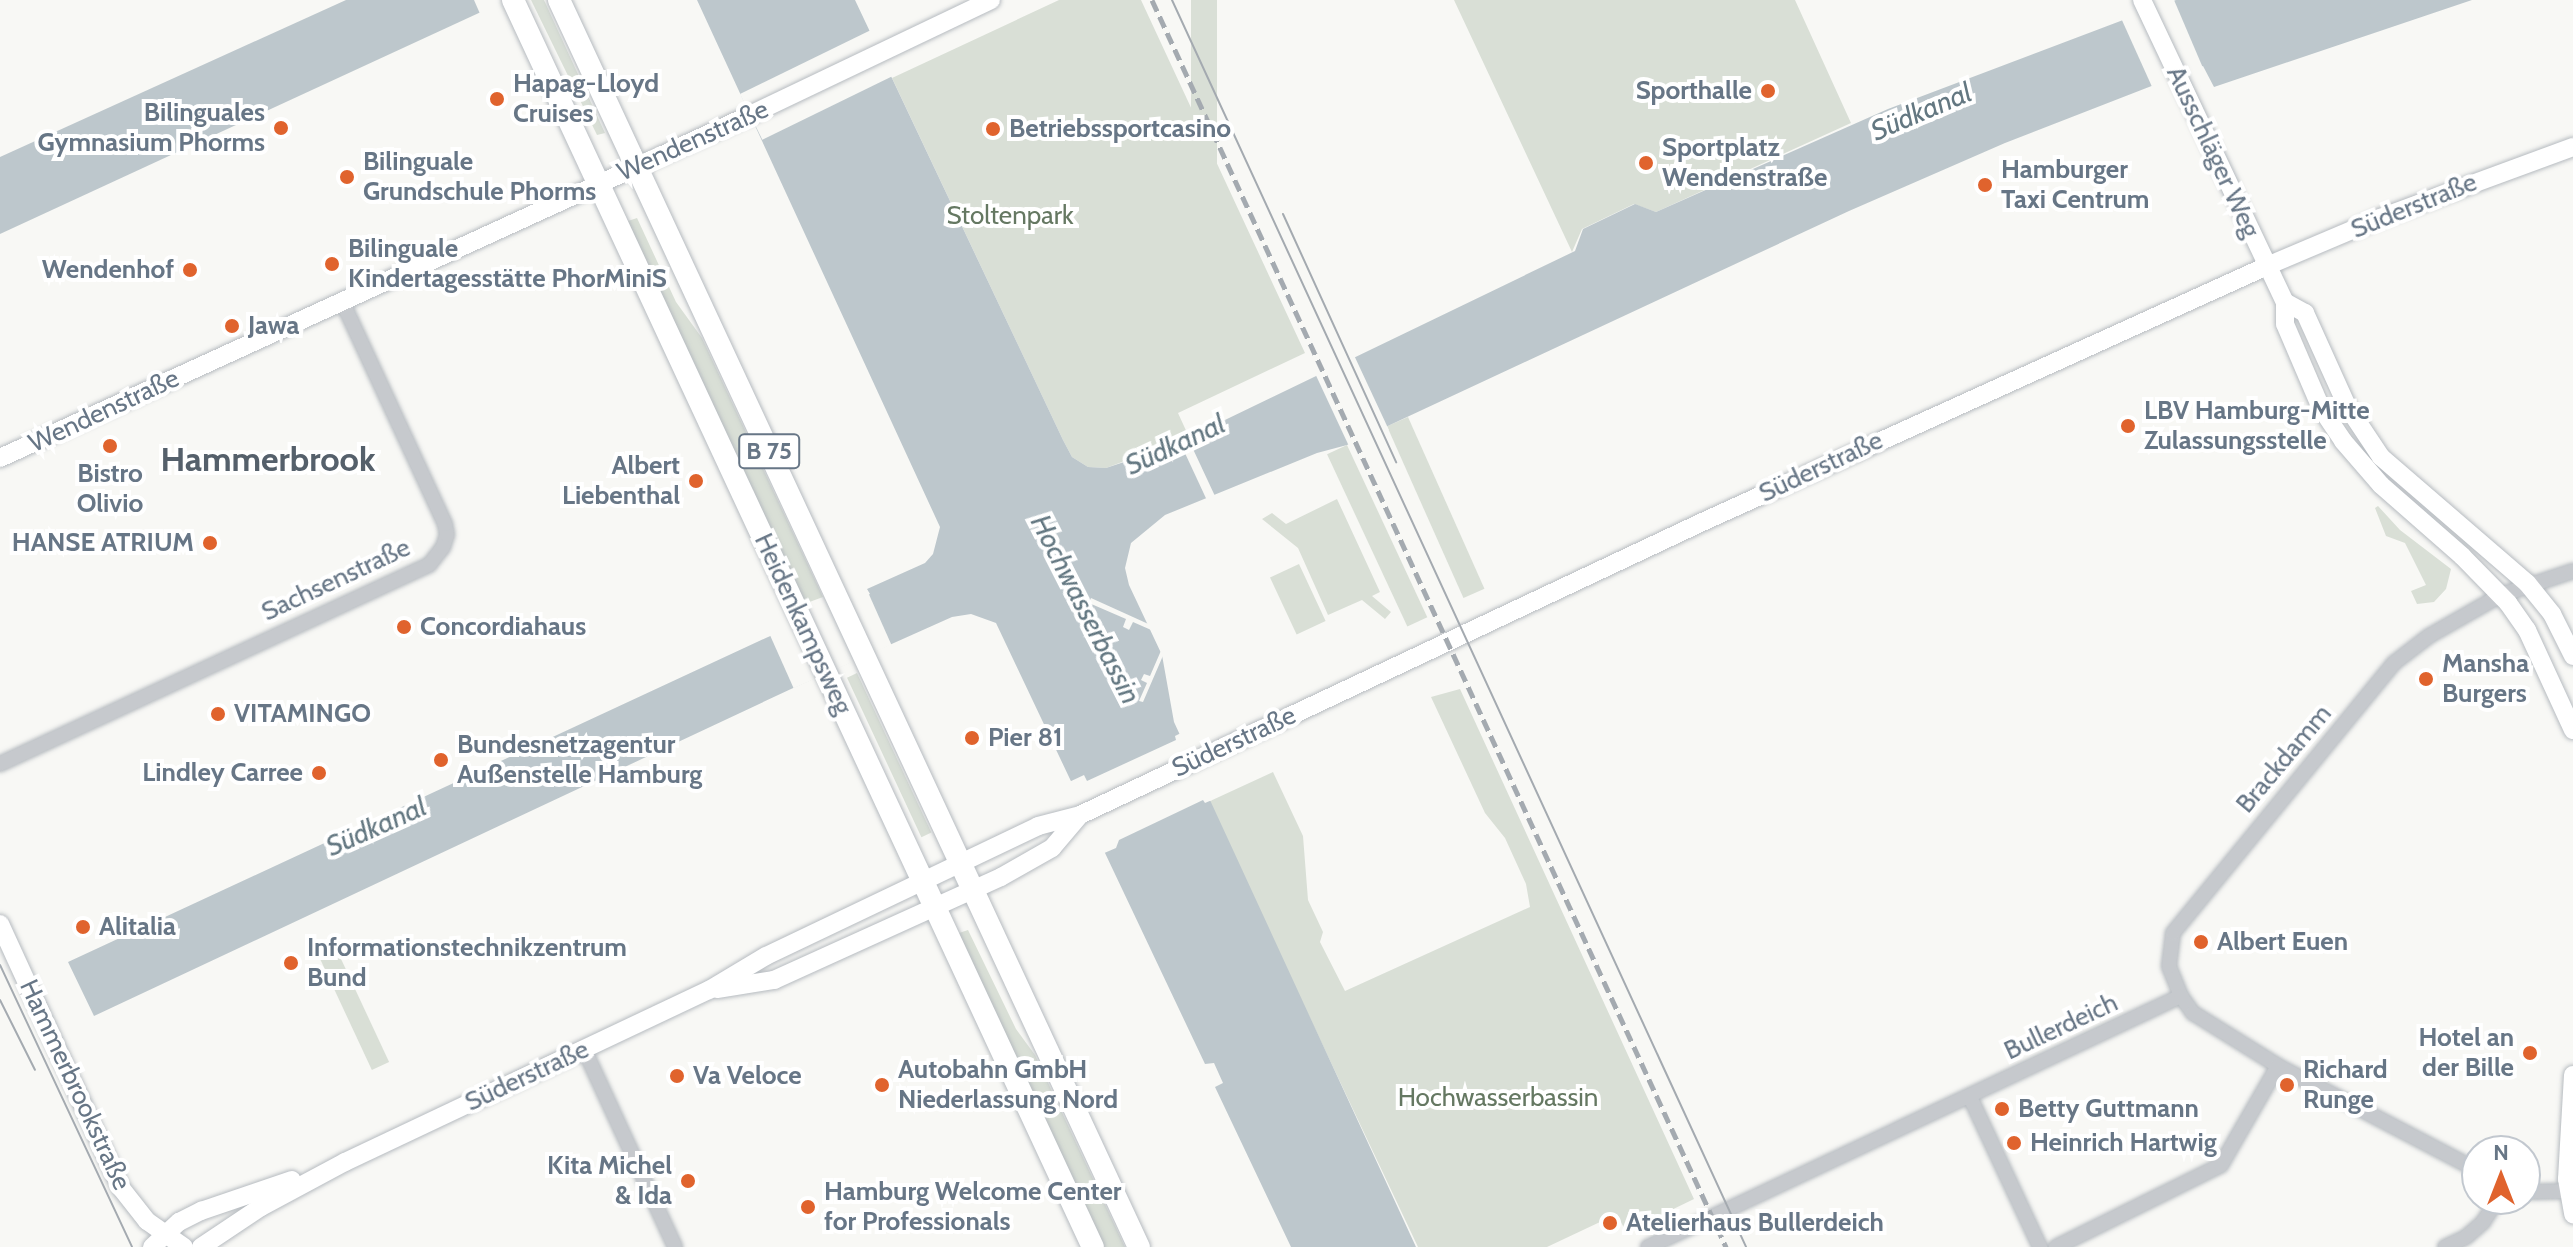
<!DOCTYPE html>
<meta charset="utf-8">
<style>
body{margin:0}
#map{position:relative;width:2573px;height:1247px;overflow:hidden;background:#f8f8f5;font-family:Cabin,sans-serif}
div>[style]{position:absolute}
.green>*{inset:0;background:#d9dfd6;transform-origin:0 0}
.water>*{inset:0;background:#bdc7cc}
.pier>*{inset:0;background:#f8f8f5;transform-origin:0 0}
.roads{filter:drop-shadow(0 0 2px #b6bbc0) drop-shadow(0 0 2px #b6bbc0)}
.street>*{height:14px;margin:-7px;padding:0 7px;transform-origin:7px;border-radius:7px;background:#c6c9cd}
.secondary>*{height:18px;margin:-9px;padding:0 9px;transform-origin:9px;border-radius:9px;background:#fff}
.primary>*{height:22px;margin:-11px;padding:0 11px;transform-origin:11px;border-radius:11px;background:#fff}
.tram>*{height:2px;margin:-1px;padding:0 1px;transform-origin:1px;border-radius:1px;background:#a4aab0}
.rail>*{height:5px;margin-top:-2.5px;transform-origin:0;background:repeating-linear-gradient(90deg,#a4aab0 0 12px,transparent 0 18px)}
.dots>*{width:22px;height:22px;translate:-50% -50%;box-sizing:border-box;border:4px solid #fff;border-radius:50%}
span{translate:-50% -50%;white-space:nowrap;text-align:center;line-height:1.15;-webkit-text-stroke:8px #fff;paint-order:stroke}
.shield-label span{padding:2px 6px;background:#fff;border:2px solid;border-radius:6px;-webkit-text-stroke-width:0}
.shield-label{font-size:24px;color:#677686;font-weight:700}
.poi-label{font-size:26px;color:#677686;font-weight:700}
.left{translate:0 -50%;text-align:left}
.right{translate:-100% -50%;text-align:right}
.street-label{font-size:26px;color:#677686}
.park-label{font-size:26px;color:#657862}
.water-label{font-size:28px;color:#637781;font-style:italic}
.district-label{font-size:34px;color:#55606b;font-weight:700}
.north{position:absolute;left:2461px;top:1135px;width:80px;height:80px;box-sizing:border-box;background:#fff;border:2px solid #c2c8cf;border-radius:50%;rotate:0deg;font-size:22px;font-weight:700;line-height:32px;text-align:center;color:#677686}
.north::after{content:'';display:block;margin:auto;width:28px;height:36px;background:#e0632d;clip-path:polygon(50% 0,100% 100%,50% 72%,0 100%)}
</style>
<div id="map">
<div class="green">
<i style="clip-path:polygon(531px 0,544px 0,605px 133px,597px 135px)"></i>
<i style="clip-path:polygon(1059px 0,1141px 0,1305px 353px,1178px 413px,1189px 437px,1106px 468px,1088px 467px,1072px 457px,1063px 440px,892px 78px)"></i>
<i style="left:1191px;top:0;width:26px;height:391px"></i>
<i style="clip-path:polygon(1454px 0,1795px 0,1851px 123px,1656px 212px,1634px 204px,1582px 229px,1572px 252px)"></i>
<i style="clip-path:polygon(637px 218px,676px 302px,702px 338px,823px 597px,804px 604px,628px 221px)"></i>
<i style="left:1408px;top:417px;width:188px;height:23px;rotate:66deg"></i>
<i style="left:1347px;top:445px;width:190px;height:22px;rotate:65deg"></i>
<i style="clip-path:polygon(1337px 499px,1380px 592px,1372px 596px,1391px 612px,1385px 619px,1362px 600px,1328px 615px,1298px 548px,1262px 519px,1272px 513px,1286px 524px)"></i>
<i style="clip-path:polygon(2378px 506px,2400px 530px,2451px 569px,2446px 589px,2434px 602px,2417px 604px,2411px 591px,2426px 585px,2405px 543px,2386px 536px,2375px 508px)"></i>
<i style="left:1299px;top:564px;width:63px;height:32px;rotate:65deg"></i>
<i style="left:857px;top:673px;width:176px;height:11px;rotate:65deg"></i>
<i style="clip-path:polygon(1460px 689px,1694px 1199px,1626px 1232px,1617px 1214px,1547px 1247px,1418px 1247px,1208px 802px,1273px 772px,1303px 836px,1308px 900px,1323px 932px,1320px 942px,1345px 991px,1530px 907px,1526px 884px,1505px 838px,1485px 813px,1431px 697px)"></i>
<i style="clip-path:polygon(968px 930px,1016px 1029px,1035px 1055px,1125px 1247px,1101px 1247px,959px 933px)"></i>
<i style="left:335px;top:946px;width:128px;height:19px;rotate:65deg"></i>
</div>
<div class="water">
<i style="clip-path:polygon(346px 0,507px 0,0 234px,0 157px)"></i>
<i style="clip-path:polygon(697px 0,855px 0,1063px 440px,1072px 457px,1088px 467px,1106px 468px,1169px 447px,1575px 251px,1583px 229px,1635px 204px,1656px 212px,1888px 109px,2176px 0,2472px 0,2214px 87px,2203px 66px,2005px 143px,1849px 211px,1347px 445px,1317px 453px,1165px 515px,1131px 543px,1125px 568px,1129px 585px,1162px 655px,1174px 722px,1416px 1247px,1291px 1247px,1215px 1087px,1223px 1083px,1214px 1063px,1205px 1064px,996px 623px,971px 614px,952px 617px,791px 689px,94px 1016px,68px 962px,768px 637px,870px 594px,867px 589px,925px 563px,933px 554px,940px 527px)"></i>
</div>
<div class="pier">
<i style="clip-path:polygon(474px 0,511px 0,481px 16px)"></i>
<i style="clip-path:polygon(2167px 0,2174px 0,2203px 68px,2153px 89px,2121px 18px)"></i>
<i style="left:873px;top:29px;width:51px;height:148px;rotate:64deg"></i>
<i style="left:1353px;top:353px;width:85px;height:43px;rotate:65deg"></i>
<i style="left:1186px;top:434px;width:71px;height:9px;rotate:65deg"></i>
<i style="left:867px;top:590px;width:60px;height:107px;rotate:66deg"></i>
<i style="clip-path:polygon(1091px 598px,1155px 627px,1158px 633px,1133px 622px,1129px 630px,1123px 627px,1126px 619px,1089px 603px)"></i>
<i style="clip-path:polygon(1163px 646px,1165px 651px,1143px 702px,1139px 701px,1147px 683px,1141px 680px,1144px 674px,1150px 676px)"></i>
<i style="clip-path:polygon(1183px 732px,1212px 800px,1205px 803px,1203px 800px,1119px 840px,1116px 848px,1102px 854px,1067px 783px,1084px 775px,1087px 781px,1176px 740px,1175px 736px)"></i>
</div>
<div class="roads">
<div class="street">
<i style="left:0;top:764px;width:473px;rotate:-24.9deg"></i>
<i style="left:429px;top:565px;width:23px;rotate:-52deg"></i>
<i style="left:443px;top:547px;width:13px;rotate:-72deg"></i>
<i style="left:447px;top:535px;width:11px;rotate:-100deg"></i>
<i style="left:445px;top:524px;width:246px;rotate:-114.8deg"></i>
<i style="left:2181px;top:996px;width:32px;rotate:-112deg"></i>
<i style="left:2169px;top:966px;width:33px;rotate:-83deg"></i>
<i style="left:2173px;top:933px;width:349px;rotate:-50.7deg"></i>
<i style="left:2394px;top:663px;width:44px;rotate:-37.6deg"></i>
<i style="left:2429px;top:636px;width:83px;rotate:-29.7deg"></i>
<i style="left:2501px;top:595px;width:76px;rotate:-18.4deg"></i>
<i style="left:584px;top:1049px;width:218px;rotate:65.3deg"></i>
<i style="left:1970px;top:1097px;width:166px;rotate:65deg"></i>
<i style="left:2525px;top:1192px;width:43px;rotate:-1.3deg"></i>
<i style="left:1648px;top:1247px;width:589px;rotate:-25.22deg"></i>
<i style="left:2181px;top:996px;width:21px;rotate:55deg"></i>
<i style="left:2193px;top:1013px;width:100px;rotate:31.9deg"></i>
<i style="left:2278px;top:1066px;width:225px;rotate:27.6deg"></i>
<i style="left:2056px;top:1247px;width:184px;rotate:-26.4deg"></i>
<i style="left:2221px;top:1165px;width:114px;rotate:-60.1deg"></i>
<i style="left:2445px;top:1247px;width:23px;rotate:-25deg"></i>
<i style="left:2466px;top:1237px;width:23px;rotate:-41deg"></i>
<i style="left:2483px;top:1222px;width:27px;rotate:-57deg"></i>
</div>
<div class="secondary">
<i style="left:2142px;top:0;width:334px;rotate:64.7deg"></i>
<i style="left:2285px;top:302px;width:22px;rotate:90deg"></i>
<i style="left:2285px;top:324px;width:91px;rotate:66.8deg"></i>
<i style="left:2321px;top:408px;width:40px;rotate:56deg"></i>
<i style="left:2343px;top:441px;width:58px;rotate:49.2deg"></i>
<i style="left:2381px;top:485px;width:108px;rotate:41.2deg"></i>
<i style="left:2462px;top:556px;width:66px;rotate:45.6deg"></i>
<i style="left:2508px;top:603px;width:33px;rotate:55deg"></i>
<i style="left:2527px;top:630px;width:110px;rotate:65.3deg"></i>
<i style="left:2285px;top:302px;width:23px;rotate:29deg"></i>
<i style="left:2305px;top:313px;width:102px;rotate:65.7deg"></i>
<i style="left:2347px;top:406px;width:61px;rotate:56.3deg"></i>
<i style="left:2381px;top:457px;width:193px;rotate:40.8deg"></i>
<i style="left:2527px;top:583px;width:40px;rotate:51deg"></i>
<i style="left:2552px;top:614px;width:47px;rotate:63.4deg"></i>
<i style="left:0;top:458px;width:825px;rotate:-24.58deg"></i>
<i style="left:750px;top:115px;width:267px;rotate:-25.5deg"></i>
<i style="left:0;top:924px;width:290px;rotate:65.4deg"></i>
<i style="left:121px;top:1188px;width:42px;rotate:51.8deg"></i>
<i style="left:147px;top:1221px;width:45px;rotate:35.1deg"></i>
<i style="left:717px;top:989px;width:58px;rotate:-9deg"></i>
<i style="left:774px;top:980px;width:249px;rotate:-24.4deg"></i>
<i style="left:1001px;top:877px;width:59px;rotate:-29.6deg"></i>
<i style="left:1052px;top:848px;width:43px;rotate:-49.7deg"></i>
<i style="left:2573px;top:1075px;width:104px;rotate:93.3deg"></i>
<i style="left:2567px;top:1179px;width:36px;rotate:80deg"></i>
<i style="left:152px;top:1247px;width:37px;rotate:-43deg"></i>
<i style="left:179px;top:1222px;width:25px;rotate:-27deg"></i>
<i style="left:201px;top:1211px;width:96px;rotate:-18.8deg"></i>
<i style="left:201px;top:1247px;width:72px;rotate:-33.7deg"></i>
<i style="left:261px;top:1207px;width:95px;rotate:-28.2deg"></i>
<i style="left:345px;top:1162px;width:403px;rotate:-25.3deg"></i>
<i style="left:709px;top:990px;width:66px;rotate:-30.8deg"></i>
<i style="left:766px;top:956px;width:301px;rotate:-25.5deg"></i>
<i style="left:1038px;top:826px;width:43px;rotate:-14.7deg"></i>
<i style="left:1080px;top:815px;width:683px;rotate:-25.21deg"></i>
<i style="left:1698px;top:524px;width:625px;rotate:-24.39deg"></i>
<i style="left:2267px;top:266px;width:123px;rotate:-23deg"></i>
<i style="left:2380px;top:218px;width:206px;rotate:-20.2deg"></i>
</div>
<div class="primary">
<i style="left:513px;top:0;width:1375px;rotate:65.06deg"></i>
<i style="left:559px;top:0;width:1375px;rotate:65.06deg"></i>
</div>
</div>
<div class="tram">
<i style="left:1172px;top:0;width:1373px;rotate:65.28deg"></i>
<i style="left:1283px;top:214px;width:273px;rotate:65.5deg"></i>
<i style="left:0;top:965px;width:311px;rotate:64.9deg"></i>
<i style="left:0;top:1000px;width:78px;rotate:63.4deg"></i>
</div>
<div class="rail">
<i style="left:1152px;top:0;width:1373px;rotate:65.28deg"></i>
</div>
<div class="dots">
<i style="left:1768px;top:91px;background:#e0632d"></i>
<i style="left:497px;top:99px;background:#e0632d"></i>
<i style="left:281px;top:128px;background:#e0632d"></i>
<i style="left:993px;top:129px;background:#e0632d"></i>
<i style="left:1646px;top:163px;background:#e0632d"></i>
<i style="left:347px;top:177px;background:#e0632d"></i>
<i style="left:1985px;top:185px;background:#e0632d"></i>
<i style="left:332px;top:264px;background:#e0632d"></i>
<i style="left:190px;top:270px;background:#e0632d"></i>
<i style="left:232px;top:326px;background:#e0632d"></i>
<i style="left:2128px;top:426px;background:#e0632d"></i>
<i style="left:110px;top:446px;background:#e0632d"></i>
<i style="left:696px;top:481px;background:#e0632d"></i>
<i style="left:210px;top:543px;background:#e0632d"></i>
<i style="left:404px;top:627px;background:#e0632d"></i>
<i style="left:2426px;top:679px;background:#e0632d"></i>
<i style="left:218px;top:714px;background:#e0632d"></i>
<i style="left:972px;top:738px;background:#e0632d"></i>
<i style="left:441px;top:760px;background:#e0632d"></i>
<i style="left:319px;top:773px;background:#e0632d"></i>
<i style="left:83px;top:927px;background:#e0632d"></i>
<i style="left:2201px;top:942px;background:#e0632d"></i>
<i style="left:291px;top:963px;background:#e0632d"></i>
<i style="left:2530px;top:1053px;background:#e0632d"></i>
<i style="left:677px;top:1076px;background:#e0632d"></i>
<i style="left:882px;top:1085px;background:#e0632d"></i>
<i style="left:2287px;top:1085px;background:#e0632d"></i>
<i style="left:2002px;top:1109px;background:#e0632d"></i>
<i style="left:2014px;top:1143px;background:#e0632d"></i>
<i style="left:688px;top:1181px;background:#e0632d"></i>
<i style="left:808px;top:1207px;background:#e0632d"></i>
<i style="left:1610px;top:1223px;background:#e0632d"></i>
</div>
<div class="shield-label">
<span style="left:769px;top:451px">B 75</span>
</div>
<div class="poi-label">
<span class="left" style="left:513px;top:99px">Hapag-Lloyd<br>Cruises</span>
<span class="right" style="left:1752px;top:91px">Sporthalle</span>
<span class="right" style="left:265px;top:128px">Bilinguales<br>Gymnasium Phorms</span>
<span class="left" style="left:1009px;top:129px">Betriebssportcasino</span>
<span class="left" style="left:1662px;top:163px">Sportplatz<br>Wendenstraße</span>
<span class="left" style="left:363px;top:177px">Bilinguale<br>Grundschule Phorms</span>
<span class="left" style="left:2001px;top:185px">Hamburger<br>Taxi Centrum</span>
<span class="left" style="left:348px;top:264px">Bilinguale<br>Kindertagesstätte PhorMiniS</span>
<span class="right" style="left:174px;top:270px">Wendenhof</span>
<span class="left" style="left:248px;top:326px">Jawa</span>
<span class="left" style="left:2144px;top:426px">LBV Hamburg-Mitte<br>Zulassungsstelle</span>
<span class="right" style="left:680px;top:481px">Albert<br>Liebenthal</span>
<span style="left:110px;top:489px">Bistro<br>Olivio</span>
<span class="right" style="left:194px;top:543px">HANSE ATRIUM</span>
<span class="left" style="left:420px;top:627px">Concordiahaus</span>
<span class="left" style="left:2442px;top:679px">Mansha<br>Burgers</span>
<span class="left" style="left:234px;top:714px">VITAMINGO</span>
<span class="left" style="left:988px;top:738px">Pier 81</span>
<span class="left" style="left:457px;top:760px">Bundesnetzagentur<br>Außenstelle Hamburg</span>
<span class="right" style="left:303px;top:773px">Lindley Carree</span>
<span class="left" style="left:99px;top:927px">Alitalia</span>
<span class="left" style="left:2217px;top:942px">Albert Euen</span>
<span class="left" style="left:307px;top:963px">Informationstechnikzentrum<br>Bund</span>
<span class="right" style="left:2514px;top:1053px">Hotel an<br>der Bille</span>
<span class="left" style="left:898px;top:1085px">Autobahn GmbH<br>Niederlassung Nord</span>
<span class="left" style="left:2303px;top:1085px">Richard<br>Runge</span>
<span class="left" style="left:693px;top:1076px">Va Veloce</span>
<span class="left" style="left:2018px;top:1109px">Betty Guttmann</span>
<span class="left" style="left:2030px;top:1143px">Heinrich Hartwig</span>
<span class="right" style="left:672px;top:1181px">Kita Michel<br>&amp; Ida</span>
<span class="left" style="left:824px;top:1207px">Hamburg Welcome Center<br>for Professionals</span>
<span class="left" style="left:1626px;top:1223px">Atelierhaus Bullerdeich</span>
</div>
<div class="street-label">
<span style="left:693px;top:141px;rotate:-24deg">Wendenstraße</span>
<span style="left:2213px;top:152px;rotate:65deg">Ausschläger Weg</span>
<span style="left:2414px;top:206px;rotate:-22deg">Süderstraße</span>
<span style="left:104px;top:411px;rotate:-25deg">Wendenstraße</span>
<span style="left:1821px;top:467px;rotate:-25deg">Süderstraße</span>
<span style="left:336px;top:580px;rotate:-25deg">Sachsenstraße</span>
<span style="left:803px;top:624px;rotate:65deg">Heidenkampsweg</span>
<span style="left:1234px;top:742px;rotate:-25deg">Süderstraße</span>
<span style="left:2284px;top:759px;rotate:-50deg">Brackdamm</span>
<span style="left:2061px;top:1027px;rotate:-25deg">Bullerdeich</span>
<span style="left:527px;top:1076px;rotate:-25deg">Süderstraße</span>
<span style="left:75px;top:1085px;rotate:65deg">Hammerbrookstraße</span>
</div>
<div class="park-label">
<span style="left:1010px;top:216px">Stoltenpark</span>
<span style="left:1498px;top:1098px">Hochwasserbassin</span>
</div>
<div class="water-label">
<span style="left:1921px;top:111px;rotate:-23deg">Südkanal</span>
<span style="left:1175px;top:444px;rotate:-25deg">Südkanal</span>
<span style="left:1086px;top:609px;rotate:63deg">Hochwasserbassin</span>
<span style="left:376px;top:826px;rotate:-24deg">Südkanal</span>
</div>
<div class="district-label">
<span style="left:268px;top:460px">Hammerbrook</span>
</div>
<div class="north">N</div>
</div>
